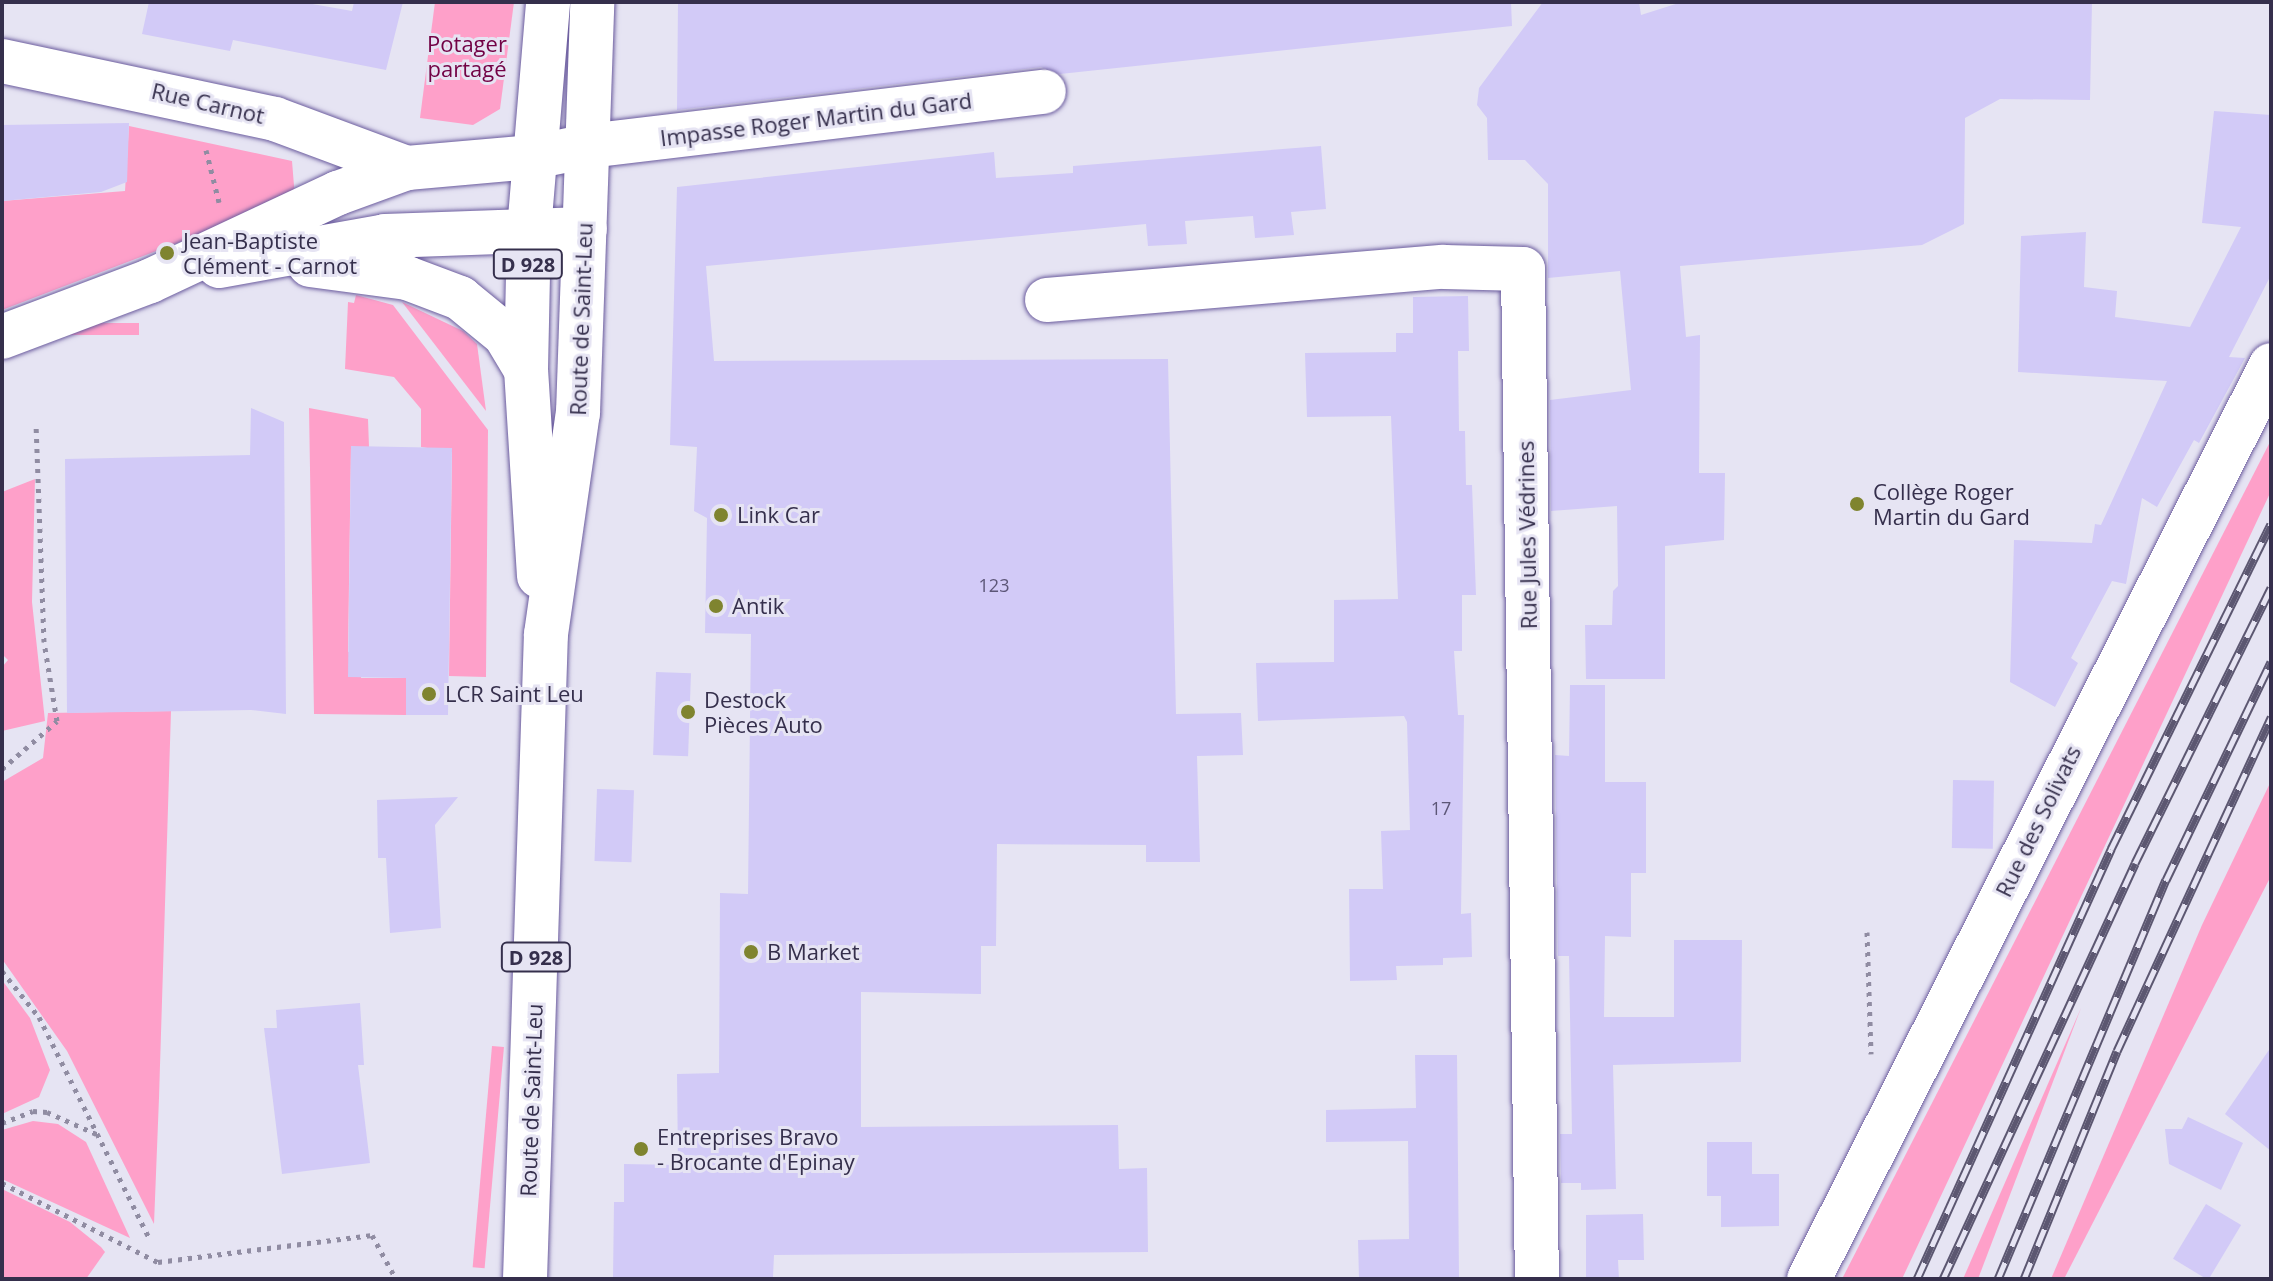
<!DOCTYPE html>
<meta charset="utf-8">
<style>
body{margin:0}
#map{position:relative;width:2273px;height:1281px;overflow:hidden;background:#e6e4f3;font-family:"Open Sans",sans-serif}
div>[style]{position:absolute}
.green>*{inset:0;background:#fea0c9;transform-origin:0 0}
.building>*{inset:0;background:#d2caf7;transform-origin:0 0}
.path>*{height:5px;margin-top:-2.5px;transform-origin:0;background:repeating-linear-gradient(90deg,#908ca2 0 4px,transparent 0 10px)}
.roads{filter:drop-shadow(0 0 2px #6b5c9e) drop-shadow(0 0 2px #6b5c9e)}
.minor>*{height:44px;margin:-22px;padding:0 22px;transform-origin:22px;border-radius:22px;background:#fff}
.major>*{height:44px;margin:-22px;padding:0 22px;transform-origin:22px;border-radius:22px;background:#fff}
.rail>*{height:9px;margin-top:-4.5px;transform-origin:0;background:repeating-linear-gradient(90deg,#e6e4f3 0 18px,#5c5771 0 36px);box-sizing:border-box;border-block:2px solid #5c5771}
.dots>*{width:22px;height:22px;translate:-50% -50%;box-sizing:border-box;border:4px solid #e6e4f3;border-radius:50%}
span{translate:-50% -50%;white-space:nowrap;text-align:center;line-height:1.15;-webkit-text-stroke:6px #e6e4f3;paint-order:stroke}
.number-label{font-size:18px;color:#5c5677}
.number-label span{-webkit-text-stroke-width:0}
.shield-label span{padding:2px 6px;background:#e6e4f3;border:2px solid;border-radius:6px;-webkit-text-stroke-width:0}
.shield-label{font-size:20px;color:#352f4c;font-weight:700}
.park-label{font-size:22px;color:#720245}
.street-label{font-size:22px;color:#352f4c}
.poi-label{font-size:22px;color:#352f4c}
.left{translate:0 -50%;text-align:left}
.frame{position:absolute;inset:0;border:4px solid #352f4c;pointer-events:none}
</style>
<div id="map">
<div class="green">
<i style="clip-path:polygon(435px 2px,514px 2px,500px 109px,473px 125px,420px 118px)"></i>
<i style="clip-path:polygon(129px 126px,292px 161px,295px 198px,2px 310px,2px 201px,125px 191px)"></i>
<i style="clip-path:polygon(356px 295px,393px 305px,488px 430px,486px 677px,449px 676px,452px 452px,421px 447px,421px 409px,394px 377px,345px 369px,348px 302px,354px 303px)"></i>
<i style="clip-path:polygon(402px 302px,463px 331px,477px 344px,486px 411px)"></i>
<i style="left:139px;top:323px;width:12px;height:147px;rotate:90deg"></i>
<i style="clip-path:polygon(309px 408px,368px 419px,369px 447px,351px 447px,348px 652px,361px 653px,361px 678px,406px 678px,406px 715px,314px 714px)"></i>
<i style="clip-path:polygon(2271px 440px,2271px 491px,1902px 1279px,1842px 1279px)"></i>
<i style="clip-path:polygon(35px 479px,32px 602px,45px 721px,2px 731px,2px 667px,8px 660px,2px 654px,2px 492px)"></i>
<i style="clip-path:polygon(171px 711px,159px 1098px,154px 1224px,67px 1051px,2px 959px,2px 782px,43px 758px,48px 713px)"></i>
<i style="clip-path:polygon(2271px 781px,2271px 876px,2064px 1279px,2051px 1279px,2202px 925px)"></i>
<i style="clip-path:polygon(2px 980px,30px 1018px,50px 1070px,39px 1097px,2px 1114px)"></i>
<i style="clip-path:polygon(2081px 1008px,1978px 1279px,1963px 1279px)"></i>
<i style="left:492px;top:1046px;width:12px;height:222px;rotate:5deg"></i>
<i style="clip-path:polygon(33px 1121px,58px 1124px,86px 1142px,130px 1238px,2px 1179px,2px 1130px)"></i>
<i style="clip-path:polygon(2px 1189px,70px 1222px,101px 1247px,105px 1252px,86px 1279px,2px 1279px)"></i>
</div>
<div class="building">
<i style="clip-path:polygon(149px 2px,301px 2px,352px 11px,354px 2px,403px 2px,386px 70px,233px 40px,230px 51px,142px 34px)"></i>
<i style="clip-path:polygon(678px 2px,1511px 2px,1512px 26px,1060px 74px,1041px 67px,677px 110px)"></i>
<i style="clip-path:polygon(1543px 2px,1639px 2px,1641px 15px,1682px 2px,2092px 2px,2090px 100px,2000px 99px,1965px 118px,1964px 224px,1922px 245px,1680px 266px,1686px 337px,1700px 335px,1699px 473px,1725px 473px,1724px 540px,1665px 546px,1665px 679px,1586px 679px,1585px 625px,1612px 625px,1613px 591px,1618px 586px,1617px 506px,1551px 511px,1550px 400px,1631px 390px,1620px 271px,1548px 278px,1548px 184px,1525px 160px,1488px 160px,1487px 118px,1477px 105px,1479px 88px)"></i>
<i style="clip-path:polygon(2214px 111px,2271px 115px,2271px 275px,2229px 357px,2245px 358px,2199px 443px,2194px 440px,2157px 507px,2142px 498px,2126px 584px,2112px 581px,2071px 658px,2078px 663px,2055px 707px,2010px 682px,2014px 540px,2092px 543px,2095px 524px,2101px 525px,2167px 381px,2018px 372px,2021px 236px,2086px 232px,2084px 287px,2117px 291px,2115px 317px,2190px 327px,2241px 227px,2202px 223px)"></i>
<i style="clip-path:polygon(129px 123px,127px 182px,101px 192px,2px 201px,2px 125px)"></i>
<i style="clip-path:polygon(1321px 146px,1326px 209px,1291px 212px,1294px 235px,1255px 238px,1253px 216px,1185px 221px,1187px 244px,1148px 246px,1146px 224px,706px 266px,714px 361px,1168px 359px,1176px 714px,1241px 713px,1243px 755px,1197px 756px,1200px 862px,1146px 862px,1146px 845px,997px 844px,996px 946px,981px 946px,981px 994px,861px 992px,861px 1127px,1118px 1125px,1119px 1169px,1147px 1168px,1148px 1252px,774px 1255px,773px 1277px,613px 1279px,614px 1202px,624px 1202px,624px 1164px,678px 1165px,677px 1074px,719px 1073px,720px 893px,748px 894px,751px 634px,705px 633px,707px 518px,694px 511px,697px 447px,670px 445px,677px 187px,994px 152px,996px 178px,1073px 173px,1073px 166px)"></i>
<i style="clip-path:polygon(1468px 296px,1469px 351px,1458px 351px,1459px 431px,1465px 431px,1466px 485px,1472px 485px,1476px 595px,1462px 595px,1462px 651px,1454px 651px,1458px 715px,1464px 715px,1461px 914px,1471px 913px,1472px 957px,1443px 958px,1443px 965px,1396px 966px,1397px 980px,1350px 981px,1349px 889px,1383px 889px,1381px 831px,1410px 830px,1407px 722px,1404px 716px,1258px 721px,1256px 663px,1334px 662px,1334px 600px,1398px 599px,1391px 416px,1307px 417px,1305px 353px,1396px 352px,1396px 333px,1413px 333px,1413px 297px)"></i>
<i style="clip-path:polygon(251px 408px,284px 422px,286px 714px,251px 710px,67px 713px,65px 459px,250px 455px)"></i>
<i style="clip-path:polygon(351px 446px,452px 448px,448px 715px,406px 715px,406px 678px,348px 677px)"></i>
<i style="left:656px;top:672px;width:35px;height:83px;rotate:2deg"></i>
<i style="clip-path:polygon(1570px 685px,1605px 685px,1605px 782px,1646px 782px,1646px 873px,1631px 873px,1631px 937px,1605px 936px,1604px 1017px,1674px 1017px,1674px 940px,1742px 940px,1741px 1062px,1613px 1065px,1616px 1189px,1581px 1190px,1581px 1183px,1561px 1183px,1560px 1134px,1572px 1134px,1569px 956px,1558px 956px,1555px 755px,1569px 756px)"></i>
<i style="left:1953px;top:780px;width:41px;height:68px;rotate:1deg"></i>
<i style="left:597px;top:789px;width:37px;height:72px;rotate:2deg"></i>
<i style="clip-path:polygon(458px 797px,435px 825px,441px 928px,390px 933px,386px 858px,378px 858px,377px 800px)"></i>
<i style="clip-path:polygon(360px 1003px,364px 1065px,358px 1065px,370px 1163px,282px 1174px,264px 1028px,277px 1028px,276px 1010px)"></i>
<i style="clip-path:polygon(2271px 1047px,2271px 1151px,2225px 1114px)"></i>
<i style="clip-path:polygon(1415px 1055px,1457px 1055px,1459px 1279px,1359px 1279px,1358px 1240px,1409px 1239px,1408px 1141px,1326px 1142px,1326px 1110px,1416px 1108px)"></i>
<i style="clip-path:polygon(2188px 1117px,2243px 1143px,2221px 1190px,2169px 1164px,2165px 1129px,2182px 1129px)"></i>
<i style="clip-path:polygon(1707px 1142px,1752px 1142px,1752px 1174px,1779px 1174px,1779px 1226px,1721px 1227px,1721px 1196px,1707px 1196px)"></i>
<i style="left:2206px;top:1204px;width:41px;height:64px;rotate:31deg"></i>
<i style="clip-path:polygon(1643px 1214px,1644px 1260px,1618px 1260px,1619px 1279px,1586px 1279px,1586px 1215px)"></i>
</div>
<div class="path">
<i style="left:206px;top:150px;width:54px;rotate:76deg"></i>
<i style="left:2px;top:769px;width:73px;rotate:-41.1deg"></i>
<i style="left:57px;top:721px;width:80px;rotate:-99.3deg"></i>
<i style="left:44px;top:642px;width:218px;rotate:-92.1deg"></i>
<i style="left:1867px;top:932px;width:122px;rotate:88.1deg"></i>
<i style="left:2px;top:971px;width:59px;rotate:51.2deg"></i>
<i style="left:39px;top:1017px;width:249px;rotate:63.5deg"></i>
<i style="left:2px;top:1123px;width:33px;rotate:-21deg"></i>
<i style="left:33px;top:1111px;width:14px;rotate:4deg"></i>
<i style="left:47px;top:1112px;width:59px;rotate:24deg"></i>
<i style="left:2px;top:1183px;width:175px;rotate:26.9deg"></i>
<i style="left:158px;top:1262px;width:216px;rotate:-7.2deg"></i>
<i style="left:372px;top:1235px;width:50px;rotate:61.4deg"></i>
</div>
<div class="roads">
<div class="minor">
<i style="left:2px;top:61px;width:279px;rotate:12deg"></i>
<i style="left:275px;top:119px;width:141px;rotate:20.4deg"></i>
<i style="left:310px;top:265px;width:98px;rotate:7.6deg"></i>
<i style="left:407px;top:278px;width:57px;rotate:20.7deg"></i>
<i style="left:460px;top:298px;width:58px;rotate:39.4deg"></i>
<i style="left:505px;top:335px;width:41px;rotate:59deg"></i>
<i style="left:219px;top:266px;width:169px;rotate:-10.2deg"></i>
<i style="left:385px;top:236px;width:200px;rotate:-2deg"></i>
<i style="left:1047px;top:300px;width:398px;rotate:-4.8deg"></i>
<i style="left:1444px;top:267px;width:79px;rotate:1.5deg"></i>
<i style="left:1523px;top:269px;width:1010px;rotate:89.21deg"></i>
<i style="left:2px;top:337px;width:158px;rotate:-20.7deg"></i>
<i style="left:150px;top:281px;width:208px;rotate:-25.1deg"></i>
<i style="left:338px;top:193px;width:73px;rotate:-19.9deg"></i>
<i style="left:407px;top:168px;width:127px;rotate:-5deg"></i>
<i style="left:534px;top:157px;width:55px;rotate:-11.5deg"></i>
<i style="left:588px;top:146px;width:459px;rotate:-6.8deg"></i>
<i style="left:1809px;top:1279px;width:1024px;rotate:-63.18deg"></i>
</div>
<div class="major">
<i style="left:539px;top:576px;width:206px;rotate:-93.6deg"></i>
<i style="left:526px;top:370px;width:140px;rotate:-88.8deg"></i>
<i style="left:529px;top:230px;width:229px;rotate:-85.2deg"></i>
<i style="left:525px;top:1279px;width:645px;rotate:-88.14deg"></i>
<i style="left:546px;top:634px;width:223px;rotate:-81.8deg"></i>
<i style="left:578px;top:413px;width:411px;rotate:-88deg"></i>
</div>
</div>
<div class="rail">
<i style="left:1917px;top:1279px;width:472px;rotate:-65.7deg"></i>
<i style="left:2111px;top:849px;width:362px;rotate:-63.8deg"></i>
<i style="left:1943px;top:1279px;width:458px;rotate:-65.2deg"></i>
<i style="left:2135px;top:863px;width:307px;rotate:-63.7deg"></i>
<i style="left:1998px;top:1279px;width:433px;rotate:-67.2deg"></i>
<i style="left:2166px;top:880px;width:242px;rotate:-64.3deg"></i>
<i style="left:2024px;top:1279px;width:246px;rotate:-67.8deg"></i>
<i style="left:2117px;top:1051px;width:368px;rotate:-65.2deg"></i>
</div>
<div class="dots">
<i style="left:167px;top:253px;background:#7f842f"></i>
<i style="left:1857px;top:504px;background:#7f842f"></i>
<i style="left:721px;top:515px;background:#7f842f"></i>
<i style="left:716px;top:606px;background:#7f842f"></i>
<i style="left:429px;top:694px;background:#7f842f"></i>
<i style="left:688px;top:712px;background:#7f842f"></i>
<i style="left:751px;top:952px;background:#7f842f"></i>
<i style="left:641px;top:1149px;background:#7f842f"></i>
</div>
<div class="number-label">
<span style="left:994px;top:585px">123</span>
<span style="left:1441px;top:808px">17</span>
</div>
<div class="shield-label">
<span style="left:528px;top:264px">D 928</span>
<span style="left:536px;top:957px">D 928</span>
</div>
<div class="park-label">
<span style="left:467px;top:56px">Potager<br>partagé</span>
</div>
<div class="street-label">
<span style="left:208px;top:103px;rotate:13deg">Rue Carnot</span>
<span style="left:816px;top:119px;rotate:-7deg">Impasse Roger Martin du Gard</span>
<span style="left:581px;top:319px;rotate:-88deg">Route de Saint-Leu</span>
<span style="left:1527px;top:535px;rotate:-91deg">Rue Jules Védrines</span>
<span style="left:2038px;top:821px;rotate:-64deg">Rue des Solivats</span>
<span style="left:531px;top:1100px;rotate:-88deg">Route de Saint-Leu</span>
</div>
<div class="poi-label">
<span class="left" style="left:183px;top:253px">Jean-Baptiste<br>Clément - Carnot</span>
<span class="left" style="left:1873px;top:504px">Collège Roger<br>Martin du Gard</span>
<span class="left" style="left:737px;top:515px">Link Car</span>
<span class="left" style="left:732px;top:606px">Antik</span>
<span class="left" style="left:445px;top:694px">LCR Saint Leu</span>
<span class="left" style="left:704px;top:712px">Destock<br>Pièces Auto</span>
<span class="left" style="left:767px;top:952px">B Market</span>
<span class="left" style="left:657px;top:1149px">Entreprises Bravo<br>- Brocante d'Epinay</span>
</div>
<div class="frame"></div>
</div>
